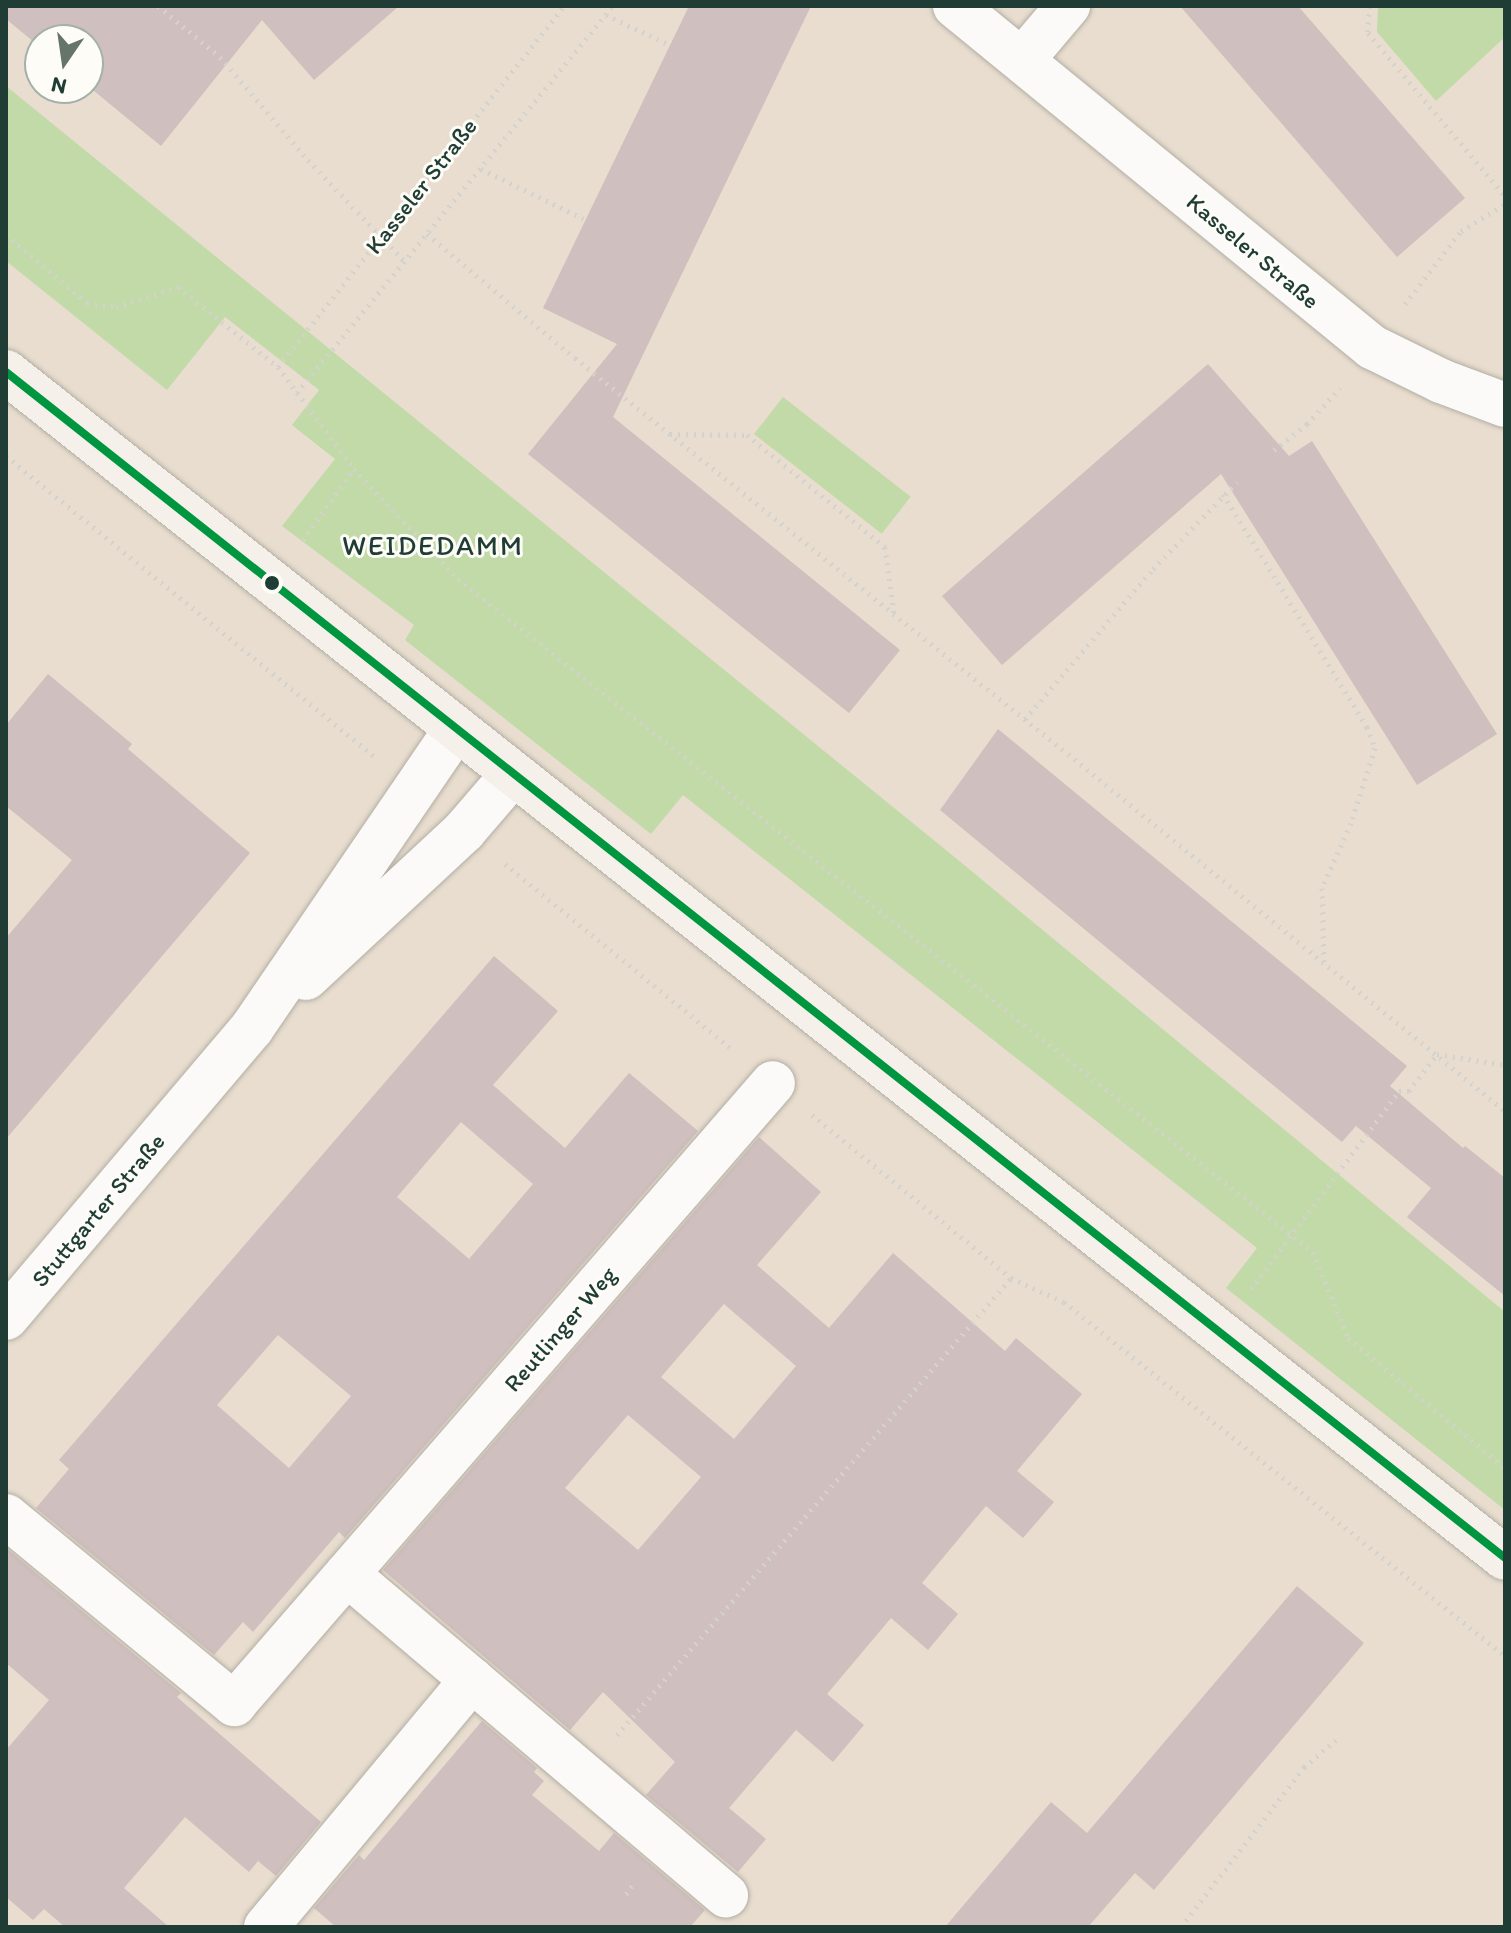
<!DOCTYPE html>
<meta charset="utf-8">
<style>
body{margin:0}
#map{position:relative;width:1511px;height:1933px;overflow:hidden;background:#e8ddce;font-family:Itim,sans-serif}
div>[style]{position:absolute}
.green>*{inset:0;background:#c1daa8;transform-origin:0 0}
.building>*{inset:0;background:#cfbfbe}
.path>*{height:5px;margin-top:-2.5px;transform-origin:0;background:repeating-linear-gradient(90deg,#d3d2cd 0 2px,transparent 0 8px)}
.roads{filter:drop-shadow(0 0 2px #b2aea4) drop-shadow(0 0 2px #b2aea4)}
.street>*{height:44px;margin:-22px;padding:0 22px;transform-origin:22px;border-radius:22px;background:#fcfaf8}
.secondary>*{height:44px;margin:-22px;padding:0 22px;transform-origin:22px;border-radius:22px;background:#f5f1ea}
.bus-1>*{height:8px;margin:-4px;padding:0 4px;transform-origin:4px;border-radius:4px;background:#009640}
.dots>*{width:22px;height:22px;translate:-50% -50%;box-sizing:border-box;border:4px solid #fdfcf7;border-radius:50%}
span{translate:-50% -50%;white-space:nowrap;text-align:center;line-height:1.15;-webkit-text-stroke:6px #fdfcf7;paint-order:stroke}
.street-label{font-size:24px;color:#1f3d34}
.quarter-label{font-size:28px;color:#1f3d34;letter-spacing:2px}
.frame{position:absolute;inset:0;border:8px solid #1f3d34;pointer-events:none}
.north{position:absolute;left:24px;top:24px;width:80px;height:80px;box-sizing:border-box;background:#fdfcf7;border:2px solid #a4b0a9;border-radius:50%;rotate:193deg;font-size:22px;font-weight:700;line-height:32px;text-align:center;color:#1f3d34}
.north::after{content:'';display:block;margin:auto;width:28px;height:36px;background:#65756a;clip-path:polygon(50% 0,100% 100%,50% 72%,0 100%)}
</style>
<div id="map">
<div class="green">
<i style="clip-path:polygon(1381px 6px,1505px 6px,1505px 37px,1436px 101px,1377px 32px,1378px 9px)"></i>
<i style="clip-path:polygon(6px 86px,952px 855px,1505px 1312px,1505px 1510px,1226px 1288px,1257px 1248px,683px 795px,651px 834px,405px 640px,414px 625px,282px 526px,335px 459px,292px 425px,319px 390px,225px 317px,167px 390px,6px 261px)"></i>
<i style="left:783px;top:397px;width:162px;height:47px;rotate:38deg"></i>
</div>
<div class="building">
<i style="clip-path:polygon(6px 6px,399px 6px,314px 80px,262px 20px,161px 146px,88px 86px,88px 40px,40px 40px,40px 47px,6px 19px)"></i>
<i style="clip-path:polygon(689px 6px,811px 6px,613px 417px,900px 650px,849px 713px,528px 454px,617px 344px,543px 308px)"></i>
<i style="clip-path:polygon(1180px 6px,1298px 6px,1465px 198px,1397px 257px)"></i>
<i style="clip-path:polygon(1208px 364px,1289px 456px,1312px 441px,1497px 734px,1417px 785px,1221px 474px,1002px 665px,942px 596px)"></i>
<i style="clip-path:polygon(48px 674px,132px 744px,128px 749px,250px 853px,6px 1139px,6px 938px,72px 860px,6px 806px,6px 725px)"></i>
<i style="clip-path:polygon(998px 729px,1407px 1066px,1390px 1086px,1463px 1148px,1465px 1146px,1505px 1178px,1505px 1296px,1407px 1217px,1431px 1188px,1356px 1126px,1342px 1142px,940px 810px)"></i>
<i style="clip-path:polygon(evenodd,494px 956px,558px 1011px,493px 1085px,528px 1116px,565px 1148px,629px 1073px,698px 1131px,345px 1538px,339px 1532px,253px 1632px,243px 1622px,214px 1655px,36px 1508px,69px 1469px,59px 1460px,494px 956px,461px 1122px,533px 1184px,469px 1259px,397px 1197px,461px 1122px,494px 956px,278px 1335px,351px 1396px,289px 1468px,217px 1405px,278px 1335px)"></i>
<i style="clip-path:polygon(evenodd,759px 1137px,821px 1192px,757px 1265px,829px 1328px,893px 1253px,1005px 1351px,1016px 1338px,1082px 1394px,1017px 1471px,1054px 1502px,1023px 1538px,986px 1506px,922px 1583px,958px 1614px,928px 1650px,891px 1618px,827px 1694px,864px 1725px,833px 1762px,796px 1730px,729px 1808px,766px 1839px,738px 1872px,646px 1795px,675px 1762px,603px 1692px,570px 1730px,383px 1570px,759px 1137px,724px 1304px,796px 1366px,734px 1439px,661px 1377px,724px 1304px,759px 1137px,628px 1415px,701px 1477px,638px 1550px,565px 1488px,628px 1415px)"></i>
<i style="clip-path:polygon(6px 1548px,181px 1693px,177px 1697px,321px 1822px,276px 1876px,258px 1861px,249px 1872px,185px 1817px,124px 1888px,169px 1927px,65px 1927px,44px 1909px,33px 1920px,6px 1897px,6px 1750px,49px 1700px,6px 1663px)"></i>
<i style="clip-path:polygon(1297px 1586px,1364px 1643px,1154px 1890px,1135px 1873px,1088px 1927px,945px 1927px,1051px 1802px,1087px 1833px)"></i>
<i style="clip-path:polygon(482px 1721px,537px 1768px,534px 1772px,544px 1781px,532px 1795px,599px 1851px,614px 1833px,705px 1910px,690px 1927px,336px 1927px,314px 1908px,359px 1855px,364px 1860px)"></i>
</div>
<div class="path">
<i style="left:158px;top:6px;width:80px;rotate:39.4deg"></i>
<i style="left:220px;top:57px;width:135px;rotate:49.5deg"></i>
<i style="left:308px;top:160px;width:141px;rotate:46.4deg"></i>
<i style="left:1369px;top:6px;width:27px;rotate:92deg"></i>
<i style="left:1368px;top:33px;width:213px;rotate:50deg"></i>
<i style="left:606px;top:15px;width:71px;rotate:25.1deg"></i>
<i style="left:481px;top:169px;width:117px;rotate:25.9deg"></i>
<i style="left:427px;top:234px;width:193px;rotate:40deg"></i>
<i style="left:575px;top:358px;width:632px;rotate:38.77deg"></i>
<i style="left:1068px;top:754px;width:564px;rotate:39.25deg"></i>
<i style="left:6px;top:235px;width:106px;rotate:40deg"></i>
<i style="left:87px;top:303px;width:29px;rotate:8deg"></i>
<i style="left:116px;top:307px;width:65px;rotate:-17.9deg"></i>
<i style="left:178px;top:287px;width:128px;rotate:38.7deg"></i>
<i style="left:278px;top:367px;width:127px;rotate:53.3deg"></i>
<i style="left:354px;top:469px;width:151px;rotate:46.6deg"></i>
<i style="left:458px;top:579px;width:1088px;rotate:38.21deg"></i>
<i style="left:1313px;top:1252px;width:93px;rotate:67.9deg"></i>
<i style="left:1348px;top:1338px;width:204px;rotate:39.6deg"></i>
<i style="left:1405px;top:304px;width:92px;rotate:-52.5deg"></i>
<i style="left:1461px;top:231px;width:52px;rotate:-31.5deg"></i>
<i style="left:278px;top:367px;width:461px;rotate:-51.6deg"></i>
<i style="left:297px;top:393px;width:500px;rotate:-50.8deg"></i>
<i style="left:670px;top:434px;width:77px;rotate:0.7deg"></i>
<i style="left:747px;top:435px;width:178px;rotate:39.1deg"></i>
<i style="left:885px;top:547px;width:68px;rotate:82.3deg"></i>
<i style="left:1274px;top:450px;width:42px;rotate:-38.2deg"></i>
<i style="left:1307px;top:424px;width:49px;rotate:-47.5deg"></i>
<i style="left:6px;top:456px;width:475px;rotate:39.2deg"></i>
<i style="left:1223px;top:494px;width:274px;rotate:58.3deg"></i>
<i style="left:1367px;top:727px;width:22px;rotate:69deg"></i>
<i style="left:1375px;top:748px;width:79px;rotate:107.7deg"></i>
<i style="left:1351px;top:823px;width:71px;rotate:114deg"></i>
<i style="left:1322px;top:888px;width:74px;rotate:88.5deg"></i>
<i style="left:303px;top:540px;width:87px;rotate:-54.3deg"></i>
<i style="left:1025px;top:719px;width:197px;rotate:-49.5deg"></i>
<i style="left:1153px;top:569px;width:121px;rotate:-46deg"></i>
<i style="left:505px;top:864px;width:294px;rotate:39.2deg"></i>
<i style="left:812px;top:1115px;width:257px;rotate:39.3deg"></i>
<i style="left:1011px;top:1278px;width:58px;rotate:24.4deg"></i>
<i style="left:1064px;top:1302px;width:566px;rotate:38.75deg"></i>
<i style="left:1251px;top:1289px;width:247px;rotate:-53.2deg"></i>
<i style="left:1399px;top:1091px;width:10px"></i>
<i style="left:1409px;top:1091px;width:46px;rotate:-52.9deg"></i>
<i style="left:1437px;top:1054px;width:69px;rotate:9.2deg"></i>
<i style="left:617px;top:1735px;width:603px;rotate:-49.23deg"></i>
<i style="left:626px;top:1894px;width:14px;rotate:-54deg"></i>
<i style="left:1181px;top:1927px;width:202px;rotate:-52.4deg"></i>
<i style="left:1304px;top:1767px;width:42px;rotate:-40.2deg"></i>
</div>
<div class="roads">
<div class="street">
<i style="left:955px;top:6px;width:539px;rotate:39.27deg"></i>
<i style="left:1372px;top:347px;width:77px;rotate:26.2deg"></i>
<i style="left:1441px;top:381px;width:68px;rotate:20.6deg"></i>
<i style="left:1023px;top:59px;width:70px;rotate:-49.7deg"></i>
<i style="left:306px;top:978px;width:216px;rotate:-42.9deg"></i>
<i style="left:464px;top:831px;width:75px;rotate:-49.3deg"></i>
<i style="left:6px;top:1318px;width:380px;rotate:-49.7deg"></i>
<i style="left:252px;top:1028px;width:362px;rotate:-55.7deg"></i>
<i style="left:6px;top:1516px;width:296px;rotate:39.5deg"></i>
<i style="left:234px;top:1704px;width:822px;rotate:-49.04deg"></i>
<i style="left:347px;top:1574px;width:497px;rotate:40.3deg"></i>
<i style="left:266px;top:1927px;width:322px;rotate:-50.2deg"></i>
</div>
<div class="secondary">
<i style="left:6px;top:372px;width:1911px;rotate:38.35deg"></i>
</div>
</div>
<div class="bus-1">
<i style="left:6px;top:372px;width:1911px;rotate:38.35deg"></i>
</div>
<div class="dots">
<i style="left:272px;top:583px;background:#1f3d34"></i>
</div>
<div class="street-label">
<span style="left:421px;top:186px;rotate:-52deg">Kasseler Straße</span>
<span style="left:1253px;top:251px;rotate:40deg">Kasseler Straße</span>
<span style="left:98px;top:1210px;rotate:-50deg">Stuttgarter Straße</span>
<span style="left:560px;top:1329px;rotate:-49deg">Reutlinger Weg</span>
</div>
<div class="quarter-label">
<span style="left:433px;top:545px">WEIDEDAMM</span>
</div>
<div class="frame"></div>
<div class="north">N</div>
</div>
